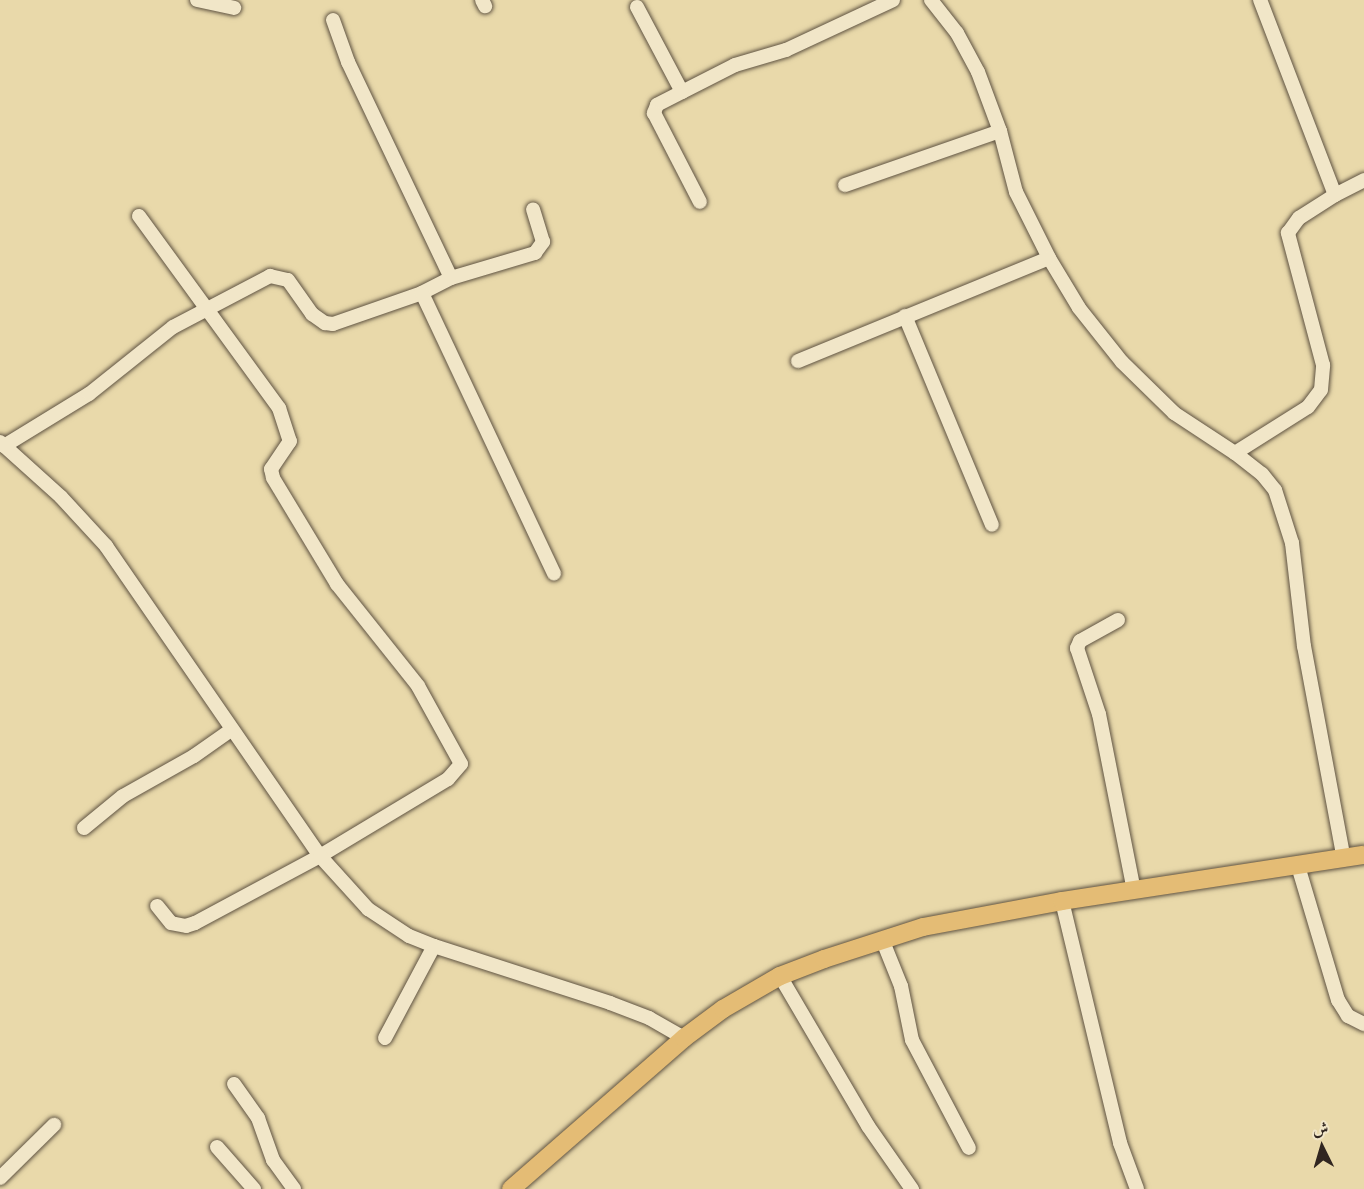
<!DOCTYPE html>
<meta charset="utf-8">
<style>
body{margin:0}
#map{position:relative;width:1364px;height:1189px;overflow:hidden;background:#e9d9aa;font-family:"IM FELL Great Primer",Amiri,serif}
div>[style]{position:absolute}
.roads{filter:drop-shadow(0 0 2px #5f5342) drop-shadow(0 0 2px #5f5342)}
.minor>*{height:14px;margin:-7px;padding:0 7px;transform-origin:7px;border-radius:7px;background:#f1e6c8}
.major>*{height:18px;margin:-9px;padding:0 9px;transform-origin:9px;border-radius:9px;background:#e4bc75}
span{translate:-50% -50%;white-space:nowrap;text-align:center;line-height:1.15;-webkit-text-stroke:5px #f1e6c8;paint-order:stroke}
.north{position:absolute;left:1292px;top:1117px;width:60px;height:60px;-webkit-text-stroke:4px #f1e6c8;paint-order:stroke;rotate:355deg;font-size:16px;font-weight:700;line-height:24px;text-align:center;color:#312620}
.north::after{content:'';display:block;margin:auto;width:21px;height:27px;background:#312620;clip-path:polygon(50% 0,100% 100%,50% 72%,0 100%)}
</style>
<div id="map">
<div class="roads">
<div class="minor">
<i style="left:197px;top:0;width:38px;rotate:12deg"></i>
<i style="left:482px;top:0;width:7px;rotate:63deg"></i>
<i style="left:931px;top:0;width:42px;rotate:51.8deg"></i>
<i style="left:957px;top:33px;width:44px;rotate:61.7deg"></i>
<i style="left:978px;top:72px;width:63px;rotate:69.6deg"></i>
<i style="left:1000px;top:131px;width:63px;rotate:75.3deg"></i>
<i style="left:1016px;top:192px;width:74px;rotate:63.4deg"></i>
<i style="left:1049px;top:258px;width:58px;rotate:59deg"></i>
<i style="left:1079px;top:308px;width:69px;rotate:51.5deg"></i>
<i style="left:1122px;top:362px;width:73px;rotate:44.4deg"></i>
<i style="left:1174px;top:413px;width:73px;rotate:33.3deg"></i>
<i style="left:1235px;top:453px;width:34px;rotate:38deg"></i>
<i style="left:1262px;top:474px;width:21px;rotate:51deg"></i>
<i style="left:1275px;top:490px;width:56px;rotate:72.2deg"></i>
<i style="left:1292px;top:543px;width:104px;rotate:83.4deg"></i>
<i style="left:1304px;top:646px;width:217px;rotate:79.4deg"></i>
<i style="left:637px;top:7px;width:96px;rotate:62.1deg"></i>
<i style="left:682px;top:92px;width:59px;rotate:-27deg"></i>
<i style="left:735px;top:65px;width:53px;rotate:-16.4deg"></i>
<i style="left:786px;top:50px;width:118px;rotate:-25deg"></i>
<i style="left:333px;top:20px;width:45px;rotate:70.3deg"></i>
<i style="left:348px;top:62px;width:239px;rotate:64.5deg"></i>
<i style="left:451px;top:278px;width:33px;rotate:153deg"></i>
<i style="left:682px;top:92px;width:28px;rotate:153deg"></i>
<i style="left:657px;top:105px;width:9px;rotate:111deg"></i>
<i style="left:654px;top:113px;width:100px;rotate:62.7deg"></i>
<i style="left:845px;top:185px;width:164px;rotate:-19.2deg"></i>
<i style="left:1335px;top:195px;width:33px;rotate:-27deg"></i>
<i style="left:139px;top:216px;width:238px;rotate:53.9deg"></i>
<i style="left:279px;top:408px;width:35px;rotate:72deg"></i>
<i style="left:290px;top:441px;width:34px;rotate:124deg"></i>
<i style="left:271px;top:469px;width:9px;rotate:77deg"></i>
<i style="left:273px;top:478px;width:124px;rotate:58.9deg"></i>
<i style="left:337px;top:584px;width:130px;rotate:51.5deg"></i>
<i style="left:418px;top:686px;width:89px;rotate:61.1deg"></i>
<i style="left:461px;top:764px;width:20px;rotate:131deg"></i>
<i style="left:448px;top:779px;width:149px;rotate:149deg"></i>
<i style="left:320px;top:856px;width:142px;rotate:151.8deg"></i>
<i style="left:195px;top:923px;width:9px;rotate:162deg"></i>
<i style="left:186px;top:926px;width:15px;rotate:-169deg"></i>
<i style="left:171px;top:923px;width:22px;rotate:-129deg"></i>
<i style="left:451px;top:278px;width:88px;rotate:-16.6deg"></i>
<i style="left:535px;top:253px;width:14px;rotate:-54deg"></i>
<i style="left:543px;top:242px;width:34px;rotate:-107deg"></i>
<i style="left:905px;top:316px;width:226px;rotate:67.4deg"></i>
<i style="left:798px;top:361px;width:271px;rotate:-22.3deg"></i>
<i style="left:0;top:442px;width:82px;rotate:42deg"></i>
<i style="left:61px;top:497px;width:67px;rotate:47.4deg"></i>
<i style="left:106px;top:546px;width:377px;rotate:55.4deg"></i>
<i style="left:320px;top:856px;width:72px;rotate:47.8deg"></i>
<i style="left:368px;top:909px;width:49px;rotate:33.4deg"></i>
<i style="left:409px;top:936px;width:27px;rotate:22deg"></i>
<i style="left:434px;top:946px;width:185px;rotate:17.9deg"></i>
<i style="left:610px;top:1003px;width:42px;rotate:21deg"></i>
<i style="left:649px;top:1018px;width:40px;rotate:29.7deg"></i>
<i style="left:4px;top:446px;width:100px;rotate:-31.5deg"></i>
<i style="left:89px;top:394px;width:107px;rotate:-38.6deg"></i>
<i style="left:173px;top:327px;width:110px;rotate:-27.7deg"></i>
<i style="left:270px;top:276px;width:18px;rotate:13deg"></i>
<i style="left:288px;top:280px;width:42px;rotate:54.8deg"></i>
<i style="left:312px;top:314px;width:16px;rotate:35deg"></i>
<i style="left:325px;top:323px;width:8px;rotate:7deg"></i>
<i style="left:333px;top:324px;width:94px;rotate:-19.2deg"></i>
<i style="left:422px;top:293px;width:310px;rotate:64.8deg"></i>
<i style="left:1235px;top:453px;width:86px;rotate:-32.2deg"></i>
<i style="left:1308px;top:407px;width:21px;rotate:-53deg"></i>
<i style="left:1321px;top:390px;width:25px;rotate:-85deg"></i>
<i style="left:1323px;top:365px;width:137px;rotate:-104.9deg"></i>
<i style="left:1288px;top:233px;width:19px;rotate:-54deg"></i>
<i style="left:1299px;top:218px;width:43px;rotate:-32.6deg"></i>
<i style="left:1335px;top:195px;width:209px;rotate:-111deg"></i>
<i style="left:1118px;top:620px;width:43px;rotate:151.1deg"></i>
<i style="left:1080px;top:641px;width:8px;rotate:113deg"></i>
<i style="left:1077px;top:648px;width:70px;rotate:71.6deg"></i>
<i style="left:1099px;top:714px;width:179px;rotate:78.8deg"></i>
<i style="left:84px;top:828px;width:50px;rotate:-39.4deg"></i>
<i style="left:123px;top:796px;width:81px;rotate:-29.4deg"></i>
<i style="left:194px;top:756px;width:45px;rotate:-35.1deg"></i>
<i style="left:1298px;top:866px;width:140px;rotate:73.4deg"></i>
<i style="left:1338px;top:1000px;width:19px;rotate:58deg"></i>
<i style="left:1348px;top:1016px;width:18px;rotate:27deg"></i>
<i style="left:1062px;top:901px;width:249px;rotate:76.5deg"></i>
<i style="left:1120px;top:1143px;width:49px;rotate:69.7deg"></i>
<i style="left:882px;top:939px;width:51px;rotate:68deg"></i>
<i style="left:901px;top:986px;width:55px;rotate:78.5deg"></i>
<i style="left:912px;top:1040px;width:122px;rotate:62.2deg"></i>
<i style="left:780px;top:976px;width:174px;rotate:59.6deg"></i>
<i style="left:868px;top:1126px;width:77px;rotate:55.1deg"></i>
<i style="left:385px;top:1038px;width:104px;rotate:-62deg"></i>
<i style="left:234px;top:1084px;width:42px;rotate:54.8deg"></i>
<i style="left:258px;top:1118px;width:45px;rotate:70.3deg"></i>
<i style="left:273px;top:1160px;width:36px;rotate:54deg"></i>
<i style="left:217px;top:1147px;width:56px;rotate:48.6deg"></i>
<i style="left:0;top:1178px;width:76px;rotate:-44.5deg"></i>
</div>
<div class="major">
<i style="left:511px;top:1189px;width:230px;rotate:-41.1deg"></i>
<i style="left:684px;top:1038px;width:49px;rotate:-36.6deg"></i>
<i style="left:723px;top:1009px;width:66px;rotate:-30.1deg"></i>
<i style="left:780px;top:976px;width:47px;rotate:-21.1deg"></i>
<i style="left:824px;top:959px;width:104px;rotate:-17.9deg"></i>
<i style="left:923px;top:927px;width:141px;rotate:-10.6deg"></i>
<i style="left:1062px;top:901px;width:305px;rotate:-8.7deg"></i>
</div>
</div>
<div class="north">ش</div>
</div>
